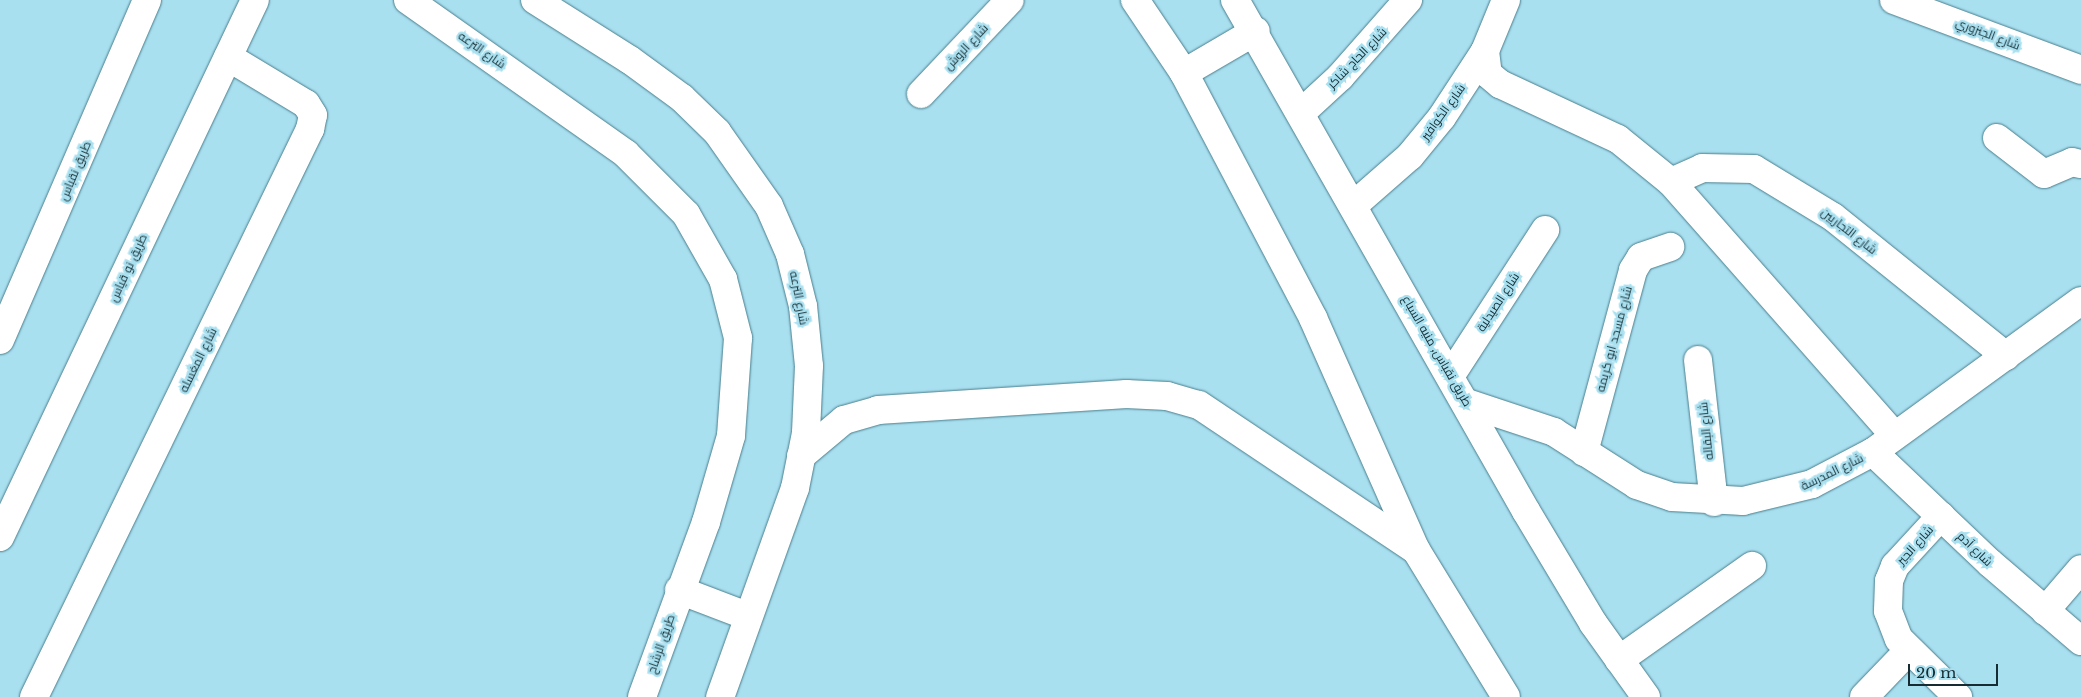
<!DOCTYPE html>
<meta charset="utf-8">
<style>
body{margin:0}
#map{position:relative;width:2081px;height:697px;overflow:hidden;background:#a9e0f0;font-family:"Libre Baskerville",Cairo,serif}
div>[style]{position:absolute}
.roads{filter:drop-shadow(0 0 1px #497e8c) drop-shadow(0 0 1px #497e8c)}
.street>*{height:28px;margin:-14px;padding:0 14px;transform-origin:14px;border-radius:14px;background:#fff}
.secondary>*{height:28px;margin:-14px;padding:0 14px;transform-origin:14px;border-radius:14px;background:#fff}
span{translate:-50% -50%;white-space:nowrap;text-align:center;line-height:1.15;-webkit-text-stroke:5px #a9e0f0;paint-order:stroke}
.street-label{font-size:12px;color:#162c32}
.scale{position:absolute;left:1908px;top:664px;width:90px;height:22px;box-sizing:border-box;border:2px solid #162c32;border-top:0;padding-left:6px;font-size:15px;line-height:18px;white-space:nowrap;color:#162c32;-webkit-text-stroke:4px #a9e0f0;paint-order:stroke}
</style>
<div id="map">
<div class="roads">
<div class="street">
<i style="left:408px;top:0;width:267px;rotate:35.2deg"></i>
<i style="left:626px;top:154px;width:85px;rotate:45deg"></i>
<i style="left:686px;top:214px;width:75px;rotate:60.4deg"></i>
<i style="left:723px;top:279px;width:61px;rotate:75.7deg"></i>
<i style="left:738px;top:338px;width:98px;rotate:94.1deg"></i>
<i style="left:731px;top:436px;width:90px;rotate:106.2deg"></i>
<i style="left:706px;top:522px;width:186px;rotate:110.1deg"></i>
<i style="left:535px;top:0;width:112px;rotate:32.3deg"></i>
<i style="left:630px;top:60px;width:64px;rotate:36.2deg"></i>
<i style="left:682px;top:98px;width:49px;rotate:44.2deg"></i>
<i style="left:717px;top:132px;width:90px;rotate:54.9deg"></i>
<i style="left:769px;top:206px;width:52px;rotate:66.4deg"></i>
<i style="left:790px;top:254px;width:54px;rotate:76deg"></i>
<i style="left:803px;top:306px;width:60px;rotate:84.3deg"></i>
<i style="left:809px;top:366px;width:67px;rotate:92.6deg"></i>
<i style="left:806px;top:433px;width:56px;rotate:101.3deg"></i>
<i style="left:795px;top:488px;width:222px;rotate:109.7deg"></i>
<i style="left:1135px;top:0;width:88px;rotate:56.1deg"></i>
<i style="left:1184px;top:73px;width:277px;rotate:62.2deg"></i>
<i style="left:1313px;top:318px;width:254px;rotate:66.1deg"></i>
<i style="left:1416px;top:550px;width:172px;rotate:58.5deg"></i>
<i style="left:1235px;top:0;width:588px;rotate:60.34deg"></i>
<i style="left:1526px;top:511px;width:131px;rotate:59.1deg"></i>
<i style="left:1593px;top:623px;width:91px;rotate:54.4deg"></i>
<i style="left:1894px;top:0;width:200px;rotate:20.5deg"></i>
<i style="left:1485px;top:51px;width:23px;rotate:83deg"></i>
<i style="left:1488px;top:74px;width:16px;rotate:40deg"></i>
<i style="left:1500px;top:84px;width:130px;rotate:25deg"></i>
<i style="left:1618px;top:139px;width:68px;rotate:39.1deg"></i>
<i style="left:1671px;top:182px;width:337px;rotate:48.6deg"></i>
<i style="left:1184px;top:73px;width:83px;rotate:-30.3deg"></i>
<i style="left:921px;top:94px;width:129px;rotate:-46.6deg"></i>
<i style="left:1302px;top:112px;width:52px;rotate:-42.6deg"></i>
<i style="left:1340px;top:77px;width:103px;rotate:-48.6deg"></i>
<i style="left:1997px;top:138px;width:59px;rotate:37.5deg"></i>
<i style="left:2044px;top:174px;width:30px;rotate:-23deg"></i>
<i style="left:2072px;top:162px;width:9px;rotate:13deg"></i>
<i style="left:1671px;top:182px;width:34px;rotate:-24deg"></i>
<i style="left:1702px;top:168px;width:52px;rotate:1.1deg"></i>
<i style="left:1754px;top:169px;width:92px;rotate:31.3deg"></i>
<i style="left:1833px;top:217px;width:222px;rotate:38.8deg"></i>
<i style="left:1354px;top:205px;width:74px;rotate:-41.2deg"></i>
<i style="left:1410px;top:156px;width:50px;rotate:-50.6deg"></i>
<i style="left:1442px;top:117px;width:79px;rotate:-56.9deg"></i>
<i style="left:1485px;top:51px;width:55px;rotate:-67.6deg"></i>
<i style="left:1698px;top:360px;width:143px;rotate:83.6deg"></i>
<i style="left:1451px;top:375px;width:173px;rotate:-57deg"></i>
<i style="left:1467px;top:403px;width:92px;rotate:18.4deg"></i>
<i style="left:1554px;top:432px;width:98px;rotate:32.6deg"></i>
<i style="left:1637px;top:485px;width:37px;rotate:19deg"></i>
<i style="left:1672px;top:497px;width:71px;rotate:3.2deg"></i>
<i style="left:1743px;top:501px;width:71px;rotate:-13.8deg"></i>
<i style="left:1812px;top:484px;width:69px;rotate:-27.7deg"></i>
<i style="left:1873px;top:452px;width:257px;rotate:-36deg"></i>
<i style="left:1584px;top:452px;width:188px;rotate:-74.9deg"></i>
<i style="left:1633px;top:270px;width:15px;rotate:-58deg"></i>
<i style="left:1641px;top:257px;width:31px;rotate:-19deg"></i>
<i style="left:1873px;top:452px;width:161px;rotate:43.5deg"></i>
<i style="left:1990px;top:563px;width:120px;rotate:40.6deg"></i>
<i style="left:801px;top:456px;width:56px;rotate:-39.9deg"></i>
<i style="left:844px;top:420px;width:35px;rotate:-16deg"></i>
<i style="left:878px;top:410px;width:249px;rotate:-3.7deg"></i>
<i style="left:1126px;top:394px;width:41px;rotate:2.8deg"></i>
<i style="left:1167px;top:396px;width:33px;rotate:16deg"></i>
<i style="left:1199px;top:405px;width:261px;rotate:33.8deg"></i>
<i style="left:1941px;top:516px;width:68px;rotate:132.6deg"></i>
<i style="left:1895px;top:566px;width:16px;rotate:112deg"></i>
<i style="left:1889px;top:581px;width:30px;rotate:92deg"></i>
<i style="left:1888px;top:611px;width:30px;rotate:69deg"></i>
<i style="left:1899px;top:639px;width:83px;rotate:44.5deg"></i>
<i style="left:0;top:537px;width:594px;rotate:-64.6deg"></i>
<i style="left:679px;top:590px;width:73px;rotate:20.9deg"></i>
<i style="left:2045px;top:611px;width:55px;rotate:-49.4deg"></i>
<i style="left:1619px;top:660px;width:163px;rotate:-35.3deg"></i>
<i style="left:34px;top:697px;width:632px;rotate:-64.08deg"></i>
<i style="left:310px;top:129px;width:14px;rotate:-78deg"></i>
<i style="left:313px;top:115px;width:13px;rotate:-122deg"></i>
<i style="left:306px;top:104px;width:91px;rotate:-148.9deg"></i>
<i style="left:1864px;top:697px;width:65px;rotate:-46.2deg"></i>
</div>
<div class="secondary">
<i style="left:0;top:340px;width:370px;rotate:-66.6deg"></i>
</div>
</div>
<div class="street-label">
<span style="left:1988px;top:34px;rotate:21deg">شارع الجنزوري</span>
<span style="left:966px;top:47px;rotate:-47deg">شارع الروش</span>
<span style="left:482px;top:50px;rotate:35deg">شارع الترعه</span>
<span style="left:1357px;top:58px;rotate:-46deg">شارع الحاج شاكر</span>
<span style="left:1443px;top:112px;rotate:-54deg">شارع الكوافير</span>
<span style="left:75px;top:171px;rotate:-67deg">طريق نقباس</span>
<span style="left:1849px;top:231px;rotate:38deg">شارع التجاريين</span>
<span style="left:128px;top:268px;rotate:-65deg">طريق نو قياس</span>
<span style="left:799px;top:298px;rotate:79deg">شارع الترعه</span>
<span style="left:1498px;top:302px;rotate:-57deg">شارع الصيدلية</span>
<span style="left:1614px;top:339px;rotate:-75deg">شارع مسجد ابو كريمه</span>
<span style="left:1437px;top:351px;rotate:60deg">طريق نقباس, منيه السباع</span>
<span style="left:198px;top:360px;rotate:-64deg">شارع المغسله</span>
<span style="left:1706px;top:431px;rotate:-96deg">شارع البقاله</span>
<span style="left:1832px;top:472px;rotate:-26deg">شارع المدرسة</span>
<span style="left:1915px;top:545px;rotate:-48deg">شارع الجير</span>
<span style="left:1975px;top:549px;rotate:44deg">شارع آدم</span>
<span style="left:661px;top:644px;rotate:-71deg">طريق الرشاح</span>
</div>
<div class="scale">20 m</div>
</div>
